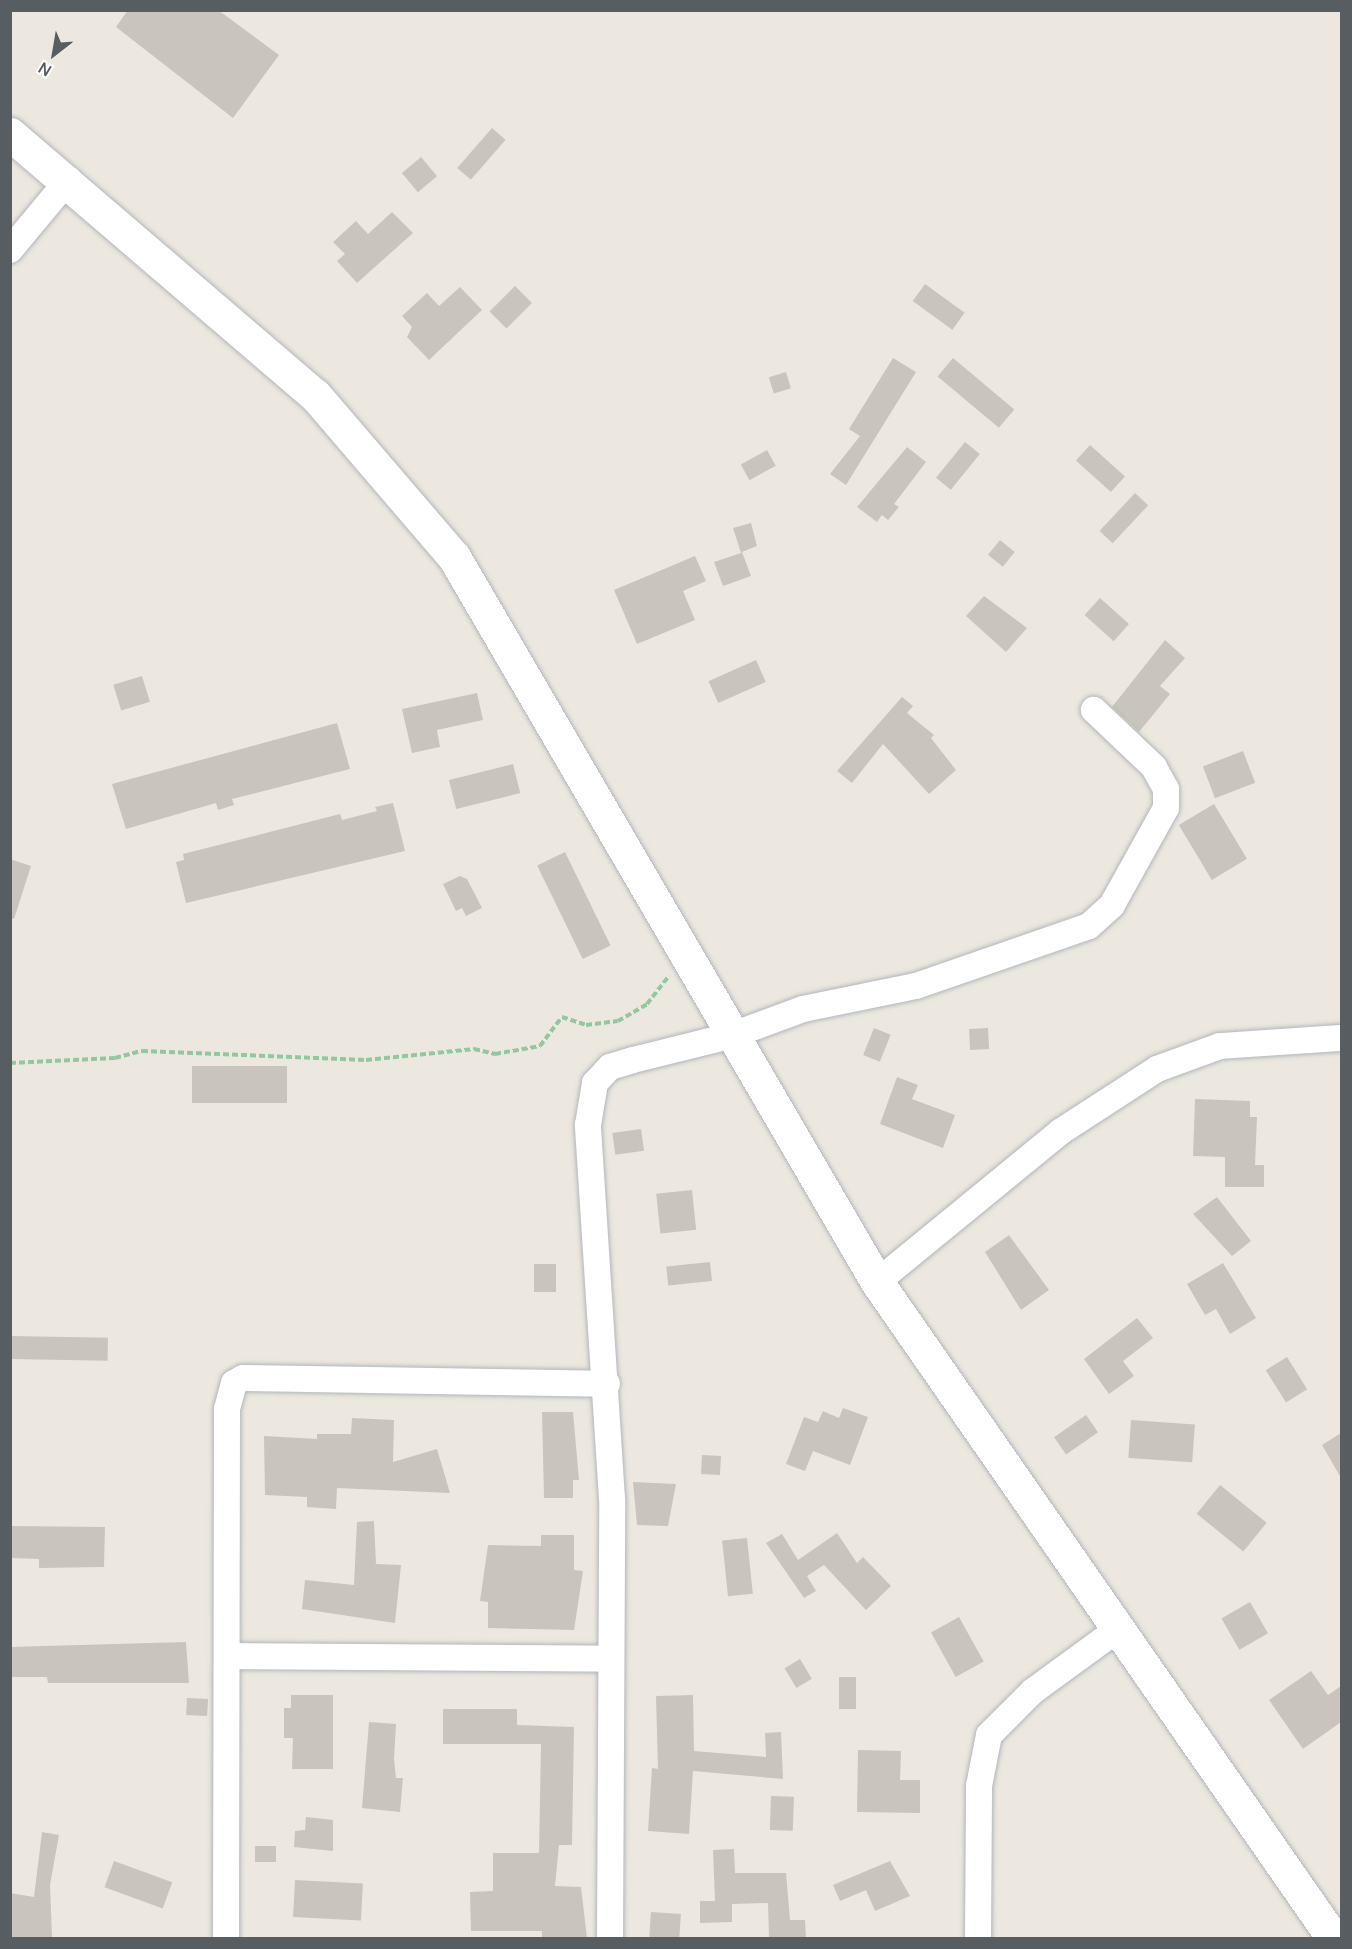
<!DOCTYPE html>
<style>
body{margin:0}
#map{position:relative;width:1352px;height:1949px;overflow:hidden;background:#ece8df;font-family:Manrope,sans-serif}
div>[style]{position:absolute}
.building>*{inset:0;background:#c9c5be;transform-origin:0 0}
.path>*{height:4px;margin-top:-2px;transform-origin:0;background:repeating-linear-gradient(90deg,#93c79e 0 6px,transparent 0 9px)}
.roads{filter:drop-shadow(0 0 2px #b2b6bb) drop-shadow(0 0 2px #b2b6bb)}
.street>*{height:26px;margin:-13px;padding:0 13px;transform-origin:13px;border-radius:13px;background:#fff}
.secondary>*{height:33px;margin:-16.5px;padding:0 16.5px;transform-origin:16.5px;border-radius:16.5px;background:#fff}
span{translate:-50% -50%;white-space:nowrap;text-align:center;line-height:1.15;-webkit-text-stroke:6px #fff;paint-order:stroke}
.frame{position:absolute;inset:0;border:12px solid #585d61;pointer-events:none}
.north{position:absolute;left:24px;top:24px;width:60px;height:60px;-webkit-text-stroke:4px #fff;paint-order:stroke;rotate:211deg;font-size:16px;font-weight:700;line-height:24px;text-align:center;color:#585d61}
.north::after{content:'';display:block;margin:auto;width:21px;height:27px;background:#585d61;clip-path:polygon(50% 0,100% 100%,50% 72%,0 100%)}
</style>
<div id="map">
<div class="building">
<i style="clip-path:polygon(128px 10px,218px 10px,279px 55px,233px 118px,116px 27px)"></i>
<i style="left:492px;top:128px;width:18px;height:53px;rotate:41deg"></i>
<i style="left:421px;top:157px;width:25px;height:25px;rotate:50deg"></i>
<i style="clip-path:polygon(392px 212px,413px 233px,357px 283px,337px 261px,345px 254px,333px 242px,356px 221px,368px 234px)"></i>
<i style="left:925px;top:284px;width:49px;height:21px;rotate:36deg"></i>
<i style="left:515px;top:286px;width:24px;height:36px;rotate:45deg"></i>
<i style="clip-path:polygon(460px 287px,482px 310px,429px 360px,407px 337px,412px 327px,402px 316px,427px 293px,439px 306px)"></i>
<i style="clip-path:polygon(893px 358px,916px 372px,846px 485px,830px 474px,860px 436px,849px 429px)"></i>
<i style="left:953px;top:358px;width:80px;height:24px;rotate:40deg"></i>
<i style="left:786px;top:372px;width:17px;height:18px;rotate:73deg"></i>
<i style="left:965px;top:442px;width:19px;height:46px;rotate:39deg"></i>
<i style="left:1090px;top:445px;width:47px;height:21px;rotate:42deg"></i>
<i style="clip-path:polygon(907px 447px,926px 462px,894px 504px,899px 507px,888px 520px,882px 515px,877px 522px,857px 507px)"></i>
<i style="left:767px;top:450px;width:18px;height:30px;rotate:61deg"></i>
<i style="left:1135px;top:493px;width:18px;height:52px;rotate:43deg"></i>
<i style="clip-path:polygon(751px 523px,757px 546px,742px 552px,751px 576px,723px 586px,714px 562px,741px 553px,733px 528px)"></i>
<i style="left:1000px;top:540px;width:19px;height:19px;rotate:39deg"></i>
<i style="clip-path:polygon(695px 556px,706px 581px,683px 591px,695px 620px,637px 644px,614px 590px)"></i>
<i style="clip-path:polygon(984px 596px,1027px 628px,1006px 652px,966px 616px)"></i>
<i style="left:1100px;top:598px;width:39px;height:23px;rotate:42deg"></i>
<i style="clip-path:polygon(1165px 640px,1185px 658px,1160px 686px,1170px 694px,1139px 732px,1112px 707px)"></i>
<i style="left:756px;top:660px;width:24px;height:52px;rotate:66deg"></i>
<i style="left:142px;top:676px;width:27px;height:30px;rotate:73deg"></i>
<i style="clip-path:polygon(477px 693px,483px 720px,437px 730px,440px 747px,412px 753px,402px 709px)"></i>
<i style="clip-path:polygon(902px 697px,913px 706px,907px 713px,934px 735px,931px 738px,956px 770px,929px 794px,883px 744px,852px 783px,837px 771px)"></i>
<i style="clip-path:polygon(337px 723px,350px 769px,232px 799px,234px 805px,218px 810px,216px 803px,126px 829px,112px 784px)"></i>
<i style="left:1243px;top:751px;width:34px;height:43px;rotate:69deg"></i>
<i style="left:513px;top:764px;width:30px;height:66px;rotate:76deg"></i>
<i style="clip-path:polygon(393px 803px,405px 851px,186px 903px,176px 862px,184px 860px,183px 854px,340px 814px,342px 820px,377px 811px,375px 807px)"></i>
<i style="left:1214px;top:804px;width:64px;height:41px;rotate:59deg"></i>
<i style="left:565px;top:852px;width:104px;height:31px;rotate:64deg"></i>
<i style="clip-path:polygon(10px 859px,31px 866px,14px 919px,10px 918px)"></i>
<i style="clip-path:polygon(460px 876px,467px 879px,482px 908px,466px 916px,462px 908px,456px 911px,443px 884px)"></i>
<i style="left:874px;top:1028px;width:18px;height:29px;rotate:22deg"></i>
<i style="left:988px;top:1028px;width:21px;height:19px;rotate:87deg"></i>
<i style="left:287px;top:1066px;width:37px;height:95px;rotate:90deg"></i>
<i style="clip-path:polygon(897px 1077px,918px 1085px,912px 1099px,955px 1115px,943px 1148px,880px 1124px)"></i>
<i style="clip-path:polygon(1195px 1099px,1250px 1101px,1250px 1117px,1257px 1117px,1255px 1165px,1264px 1165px,1264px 1187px,1225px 1187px,1225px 1157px,1193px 1156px)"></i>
<i style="left:641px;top:1129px;width:22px;height:29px;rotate:82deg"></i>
<i style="left:692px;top:1190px;width:40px;height:36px;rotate:84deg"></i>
<i style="clip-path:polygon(1217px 1197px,1251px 1241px,1232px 1256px,1193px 1214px)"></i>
<i style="clip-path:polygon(1009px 1235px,1049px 1290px,1021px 1310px,985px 1252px)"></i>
<i style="left:710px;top:1262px;width:19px;height:44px;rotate:84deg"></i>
<i style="clip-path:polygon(1223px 1263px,1256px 1318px,1230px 1334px,1216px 1309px,1205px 1315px,1187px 1284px)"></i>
<i style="left:534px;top:1264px;width:22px;height:28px"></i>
<i style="clip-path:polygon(1137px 1318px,1153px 1338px,1123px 1361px,1134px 1376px,1109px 1394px,1084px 1359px)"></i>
<i style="left:10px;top:1336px;width:98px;height:23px;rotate:1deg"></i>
<i style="left:1287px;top:1357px;width:38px;height:25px;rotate:58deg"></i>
<i style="clip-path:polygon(843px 1408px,868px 1417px,850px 1465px,813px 1451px,805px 1471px,786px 1464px,804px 1417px,818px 1422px,823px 1411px,839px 1418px)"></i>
<i style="clip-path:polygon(542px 1412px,573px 1412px,579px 1480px,573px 1480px,573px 1498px,544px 1498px)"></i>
<i style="left:1086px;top:1415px;width:21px;height:39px;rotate:55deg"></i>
<i style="clip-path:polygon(352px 1418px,394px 1420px,393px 1462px,437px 1449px,450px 1493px,337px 1488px,336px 1509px,307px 1507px,307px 1497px,265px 1495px,264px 1436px,317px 1439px,317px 1434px,351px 1434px)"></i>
<i style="left:1131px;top:1420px;width:64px;height:38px;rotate:4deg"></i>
<i style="clip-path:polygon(1341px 1433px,1341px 1478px,1322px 1445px)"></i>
<i style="left:702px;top:1455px;width:19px;height:19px;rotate:3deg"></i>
<i style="clip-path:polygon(633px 1482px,676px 1484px,668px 1526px,637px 1525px)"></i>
<i style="left:1220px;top:1485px;width:60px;height:37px;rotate:39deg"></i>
<i style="clip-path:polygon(374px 1521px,376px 1564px,401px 1565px,395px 1623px,302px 1609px,305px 1580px,354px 1585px,357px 1522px)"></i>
<i style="clip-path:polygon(10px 1526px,105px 1527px,104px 1567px,39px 1568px,39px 1559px,10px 1558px)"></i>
<i style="clip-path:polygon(837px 1533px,857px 1563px,863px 1557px,891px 1586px,866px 1610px,824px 1565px,807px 1576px,816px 1591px,804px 1598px,766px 1543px,782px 1534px,798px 1560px)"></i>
<i style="clip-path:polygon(541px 1535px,574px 1535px,574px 1570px,583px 1571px,574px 1630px,488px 1628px,488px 1602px,480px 1601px,488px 1545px,541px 1546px)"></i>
<i style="left:747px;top:1538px;width:56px;height:25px;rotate:84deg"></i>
<i style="left:1250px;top:1602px;width:36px;height:33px;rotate:60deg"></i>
<i style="left:959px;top:1617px;width:51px;height:32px;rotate:61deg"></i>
<i style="clip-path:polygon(186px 1642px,189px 1683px,48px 1683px,47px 1677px,10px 1677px,10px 1647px)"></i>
<i style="left:800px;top:1659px;width:23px;height:18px;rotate:59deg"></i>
<i style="clip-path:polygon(1311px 1671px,1328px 1695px,1341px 1686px,1341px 1722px,1303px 1749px,1269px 1700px)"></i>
<i style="left:856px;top:1677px;width:32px;height:17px;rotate:90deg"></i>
<i style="clip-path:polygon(291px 1695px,333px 1695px,333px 1769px,292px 1769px,293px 1738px,284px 1738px,284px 1708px,291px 1708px)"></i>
<i style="clip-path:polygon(693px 1695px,694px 1751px,766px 1757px,765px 1733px,781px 1732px,783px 1779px,693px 1771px,689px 1834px,648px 1831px,652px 1768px,658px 1769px,656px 1696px)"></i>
<i style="left:187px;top:1698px;width:21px;height:17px;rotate:3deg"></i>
<i style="clip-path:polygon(443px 1709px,517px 1709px,517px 1725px,574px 1727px,572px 1845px,559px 1845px,555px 1886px,581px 1887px,587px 1938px,542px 1938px,542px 1931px,471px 1931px,470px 1892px,493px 1891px,493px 1853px,539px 1853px,541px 1744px,443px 1744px)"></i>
<i style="clip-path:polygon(369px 1722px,396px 1724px,394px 1759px,396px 1778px,403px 1778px,400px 1812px,362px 1808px)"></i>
<i style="clip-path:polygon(858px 1750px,901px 1751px,900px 1780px,920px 1780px,920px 1813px,857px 1812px)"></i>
<i style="left:771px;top:1796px;width:23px;height:34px;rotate:2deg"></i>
<i style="clip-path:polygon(306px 1817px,333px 1820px,333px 1851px,294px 1847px,295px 1831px,305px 1830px)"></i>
<i style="clip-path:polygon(42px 1832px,59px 1835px,50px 1885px,52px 1937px,10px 1938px,10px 1893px,34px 1897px)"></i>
<i style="left:255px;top:1846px;width:21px;height:16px"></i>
<i style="clip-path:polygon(734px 1849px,735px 1873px,786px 1873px,790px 1920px,805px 1920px,806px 1938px,769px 1938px,768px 1903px,732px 1904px,732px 1922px,700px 1923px,700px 1901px,715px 1901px,713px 1850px)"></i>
<i style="left:114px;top:1861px;width:62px;height:28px;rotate:20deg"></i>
<i style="clip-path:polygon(890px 1861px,910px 1896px,875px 1911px,866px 1890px,840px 1901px,833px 1885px)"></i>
<i style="left:295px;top:1880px;width:68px;height:37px;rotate:3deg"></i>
<i style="left:651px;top:1912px;width:30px;height:26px;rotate:4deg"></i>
</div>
<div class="path">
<i style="left:10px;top:1063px;width:105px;rotate:-2.7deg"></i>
<i style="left:115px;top:1058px;width:28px;rotate:-15deg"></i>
<i style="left:142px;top:1051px;width:224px;rotate:2.3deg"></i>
<i style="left:366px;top:1060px;width:109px;rotate:-5.8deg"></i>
<i style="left:474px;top:1049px;width:22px;rotate:13deg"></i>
<i style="left:495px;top:1054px;width:46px;rotate:-10.1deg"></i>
<i style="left:540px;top:1046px;width:36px;rotate:-53deg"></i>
<i style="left:562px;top:1017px;width:25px;rotate:18deg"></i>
<i style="left:586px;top:1025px;width:32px;rotate:-7deg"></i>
<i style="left:618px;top:1021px;width:34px;rotate:-30deg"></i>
<i style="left:647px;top:1004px;width:36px;rotate:-52deg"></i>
</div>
<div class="roads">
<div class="street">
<i style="left:10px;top:250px;width:92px;rotate:-50.3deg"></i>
<i style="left:877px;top:1282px;width:237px;rotate:-39.3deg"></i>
<i style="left:1060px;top:1132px;width:116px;rotate:-33deg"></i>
<i style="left:1157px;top:1069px;width:67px;rotate:-20.1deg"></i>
<i style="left:1220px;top:1046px;width:122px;rotate:-3.8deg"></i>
<i style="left:228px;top:1656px;width:382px;rotate:0.4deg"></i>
<i style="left:226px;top:1938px;width:529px;rotate:-89.89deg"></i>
<i style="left:227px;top:1409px;width:27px;rotate:-75deg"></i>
<i style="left:234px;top:1383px;width:10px;rotate:-29deg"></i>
<i style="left:243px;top:1378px;width:364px;rotate:0.9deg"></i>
<i style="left:610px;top:1938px;width:439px;rotate:-89.7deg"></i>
<i style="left:612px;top:1499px;width:375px;rotate:-93.7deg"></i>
<i style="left:588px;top:1125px;width:43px;rotate:-80.5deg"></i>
<i style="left:595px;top:1083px;width:22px;rotate:-47deg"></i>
<i style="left:610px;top:1067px;width:24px;rotate:-17deg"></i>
<i style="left:633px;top:1060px;width:100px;rotate:-13.9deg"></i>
<i style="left:730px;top:1036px;width:78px;rotate:-20.3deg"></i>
<i style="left:803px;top:1009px;width:115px;rotate:-11.5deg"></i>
<i style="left:916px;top:986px;width:183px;rotate:-19.1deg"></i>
<i style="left:1089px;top:926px;width:31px;rotate:-42deg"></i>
<i style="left:1112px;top:905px;width:111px;rotate:-60.9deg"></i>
<i style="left:1166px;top:808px;width:19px;rotate:-90deg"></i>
<i style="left:1166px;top:789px;width:25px;rotate:-119deg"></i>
<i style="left:1154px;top:767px;width:83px;rotate:-136.5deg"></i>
<i style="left:978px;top:1938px;width:152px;rotate:-89.6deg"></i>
<i style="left:979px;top:1786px;width:52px;rotate:-78.9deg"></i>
<i style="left:989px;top:1735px;width:62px;rotate:-45deg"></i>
<i style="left:1033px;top:1691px;width:105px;rotate:-36.1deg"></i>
</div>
<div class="secondary">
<i style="left:10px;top:134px;width:401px;rotate:40.6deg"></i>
<i style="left:315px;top:395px;width:213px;rotate:49.4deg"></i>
<i style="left:454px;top:557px;width:839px;rotate:59.74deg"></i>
<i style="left:877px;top:1282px;width:799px;rotate:55.2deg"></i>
</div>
</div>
<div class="frame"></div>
<div class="north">N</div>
</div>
